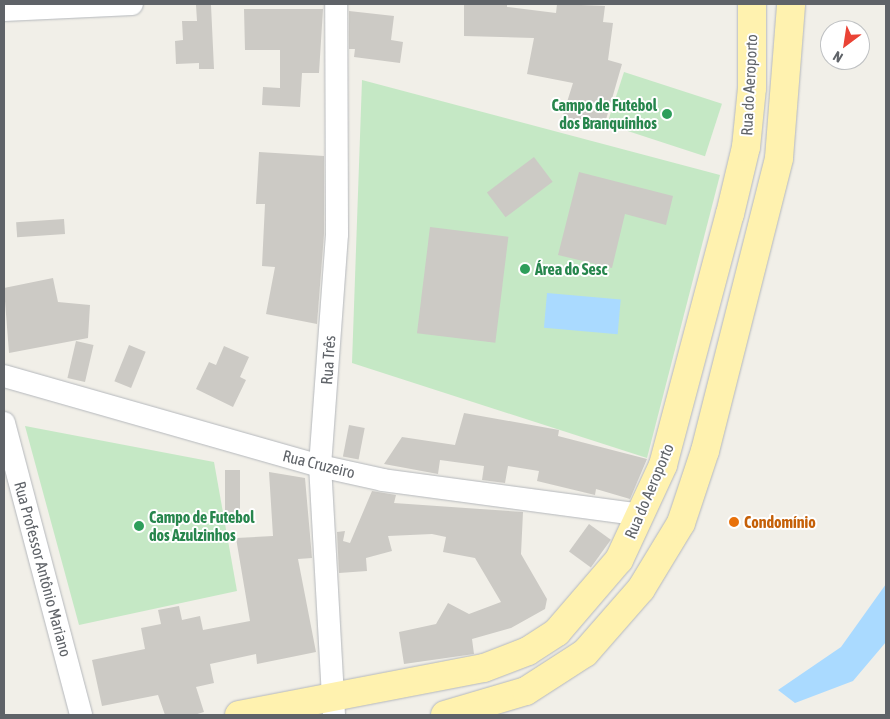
<!DOCTYPE html>
<meta charset="utf-8">
<style>
body{margin:0}
#map{position:relative;width:890px;height:719px;overflow:hidden;background:#f1efe8;font-family:"Asap Condensed",sans-serif}
div>[style]{position:absolute}
.green>*{inset:0;background:#c5e8c5;transform-origin:0 0}
.water>*{inset:0;background:#aadaff;transform-origin:0 0}
.building>*{inset:0;background:#cccac5;transform-origin:0 0}
.roads{filter:drop-shadow(0 0 1px #b5b8bc) drop-shadow(0 0 1px #b5b8bc)}
.minor>*{height:22px;margin:-11px;padding:0 11px;transform-origin:11px;border-radius:11px;background:#fff}
.major>*{height:28px;margin:-14px;padding:0 14px;transform-origin:14px;border-radius:14px;background:#fff2af}
.dots>*{width:14px;height:14px;translate:-50% -50%;box-sizing:border-box;border:2px solid #fff;border-radius:50%}
span{translate:-50% -50%;white-space:nowrap;text-align:center;line-height:1.15;-webkit-text-stroke:4px #fff;paint-order:stroke}
.street-label{font-size:16px;color:#5f6368}
.leisure-label{font-size:16px;color:#27864d;font-weight:700}
.right{translate:-100% -50%;text-align:right}
.left{translate:0 -50%;text-align:left}
.food-label{font-size:16px;color:#c56008;font-weight:700}
.frame{position:absolute;inset:0;border:5px solid #5f6368;pointer-events:none}
.north{position:absolute;left:820px;top:20px;width:50px;height:50px;box-sizing:border-box;background:#fff;border:1px solid #bfc1c3;border-radius:50%;rotate:211deg;font-size:14px;font-weight:700;line-height:20px;text-align:center;color:#5f6368}
.north::after{content:'';display:block;margin:auto;width:18px;height:22px;background:#ea4335;clip-path:polygon(50% 0,100% 100%,50% 72%,0 100%)}
</style>
<div id="map">
<div class="green">
<i style="left:624px;top:72px;width:103px;height:55px;rotate:18deg"></i>
<i style="clip-path:polygon(362px 80px,720px 175px,647px 458px,352px 363px)"></i>
<i style="clip-path:polygon(25px 426px,214px 462px,237px 591px,79px 625px)"></i>
</div>
<div class="water">
<i style="left:547px;top:293px;width:74px;height:35px;rotate:5deg"></i>
<i style="clip-path:polygon(886px 584px,886px 642px,853px 681px,795px 703px,778px 690px,841px 647px)"></i>
</div>
<div class="building">
<i style="clip-path:polygon(464px 4px,507px 4px,507px 7px,556px 13px,557px 4px,605px 6px,603px 22px,613px 23px,608px 60px,622px 64px,603px 130px,562px 118px,573px 83px,527px 74px,534px 38px,464px 36px)"></i>
<i style="clip-path:polygon(196px 5px,211px 5px,214px 69px,199px 69px,199px 63px,176px 64px,175px 41px,183px 40px,182px 21px,197px 21px)"></i>
<i style="clip-path:polygon(244px 9px,323px 9px,319px 73px,302px 73px,300px 107px,262px 105px,263px 87px,280px 88px,280px 50px,245px 50px)"></i>
<i style="clip-path:polygon(349px 11px,394px 16px,391px 40px,403px 42px,400px 63px,354px 57px,355px 49px,349px 49px)"></i>
<i style="clip-path:polygon(259px 152px,324px 156px,324px 234px,317px 324px,266px 314px,275px 267px,262px 266px,265px 204px,256px 204px)"></i>
<i style="left:534px;top:157px;width:31px;height:59px;rotate:53deg"></i>
<i style="clip-path:polygon(579px 172px,673px 196px,666px 225px,625px 214px,612px 268px,558px 255px)"></i>
<i style="left:64px;top:219px;width:15px;height:48px;rotate:86deg"></i>
<i style="left:430px;top:227px;width:79px;height:107px;rotate:7deg"></i>
<i style="clip-path:polygon(53px 278px,58px 302px,90px 305px,88px 338px,9px 353px,4px 288px)"></i>
<i style="left:76px;top:341px;width:18px;height:38px;rotate:13deg"></i>
<i style="left:129px;top:345px;width:18px;height:39px;rotate:22deg"></i>
<i style="clip-path:polygon(224px 346px,249px 357px,240px 377px,246px 380px,233px 407px,196px 389px,209px 362px,216px 365px)"></i>
<i style="clip-path:polygon(464px 413px,559px 430px,558px 436px,647px 459px,630px 499px,596px 489px,595px 495px,537px 481px,539px 471px,508px 466px,505px 483px,482px 480px,484px 466px,440px 460px,438px 474px,384px 464px,402px 437px,455px 445px)"></i>
<i style="left:349px;top:425px;width:16px;height:32px;rotate:11deg"></i>
<i style="left:225px;top:470px;width:15px;height:46px"></i>
<i style="clip-path:polygon(269px 472px,305px 478px,312px 558px,298px 559px,316px 652px,257px 664px,256px 654px,210px 664px,214px 683px,196px 687px,204px 712px,194px 715px,165px 715px,158px 695px,102px 706px,92px 660px,145px 649px,141px 628px,161px 624px,158px 610px,179px 606px,182px 620px,200px 616px,203px 630px,250px 621px,236px 538px,273px 536px)"></i>
<i style="clip-path:polygon(372px 491px,396px 495px,394px 503px,523px 512px,521px 554px,547px 599px,545px 609px,511px 628px,472px 639px,474px 654px,404px 664px,399px 632px,436px 624px,448px 603px,469px 614px,501px 602px,475px 558px,443px 552px,446px 537px,432px 534px,388px 536px,392px 551px,366px 558px,367px 571px,339px 573px,337px 532px,345px 531px,343px 541px,350px 543px)"></i>
<i style="left:589px;top:524px;width:27px;height:34px;rotate:36deg"></i>
</div>
<div class="roads">
<div class="minor">
<i style="left:4px;top:10px;width:128px;rotate:-2.7deg"></i>
<i style="left:4px;top:376px;width:329px;rotate:15.9deg"></i>
<i style="left:320px;top:466px;width:65px;rotate:12.5deg"></i>
<i style="left:383px;top:480px;width:261px;rotate:7.7deg"></i>
<i style="left:4px;top:423px;width:302px;rotate:75.2deg"></i>
<i style="left:334px;top:715px;width:249px;rotate:-93.2deg"></i>
<i style="left:320px;top:466px;width:233px;rotate:-85.8deg"></i>
<i style="left:337px;top:234px;width:230px;rotate:-90.2deg"></i>
</div>
<div class="major">
<i style="left:239px;top:715px;width:249px;rotate:-10.9deg"></i>
<i style="left:484px;top:668px;width:47px;rotate:-21.1deg"></i>
<i style="left:528px;top:651px;width:35px;rotate:-33deg"></i>
<i style="left:557px;top:632px;width:95px;rotate:-49.3deg"></i>
<i style="left:619px;top:560px;width:105px;rotate:-65.1deg"></i>
<i style="left:663px;top:465px;width:260px;rotate:-75.1deg"></i>
<i style="left:730px;top:214px;width:69px;rotate:-76.6deg"></i>
<i style="left:746px;top:147px;width:59px;rotate:-84.2deg"></i>
<i style="left:752px;top:88px;width:84px;rotate:-90deg"></i>
<i style="left:445px;top:715px;width:84px;rotate:-16.5deg"></i>
<i style="left:526px;top:691px;width:70px;rotate:-32.8deg"></i>
<i style="left:585px;top:653px;width:85px;rotate:-48.8deg"></i>
<i style="left:641px;top:589px;width:77px;rotate:-58.8deg"></i>
<i style="left:681px;top:523px;width:76px;rotate:-71.6deg"></i>
<i style="left:705px;top:451px;width:302px;rotate:-75.8deg"></i>
<i style="left:779px;top:158px;width:154px;rotate:-85.5deg"></i>
</div>
</div>
<div class="dots">
<i style="left:667px;top:114px;background:#2e9e5b"></i>
<i style="left:525px;top:269px;background:#2e9e5b"></i>
<i style="left:734px;top:522px;background:#e8710a"></i>
<i style="left:139px;top:526px;background:#2e9e5b"></i>
</div>
<div class="street-label">
<span style="left:749px;top:85px;rotate:-87deg">Rua do Aeroporto</span>
<span style="left:328px;top:360px;rotate:-86deg">Rua Três</span>
<span style="left:319px;top:464px;rotate:14deg">Rua Cruzeiro</span>
<span style="left:649px;top:491px;rotate:-67deg">Rua do Aeroporto</span>
<span style="left:43px;top:569px;rotate:75deg">Rua Professor Antônio Mariano</span>
</div>
<div class="leisure-label">
<span class="right" style="left:657px;top:114px">Campo de Futebol<br>dos Branquinhos</span>
<span class="left" style="left:535px;top:269px">Área do Sesc</span>
<span class="left" style="left:149px;top:526px">Campo de Futebol<br>dos Azulzinhos</span>
</div>
<div class="food-label">
<span class="left" style="left:744px;top:522px">Condomínio</span>
</div>
<div class="frame"></div>
<div class="north">N</div>
</div>
